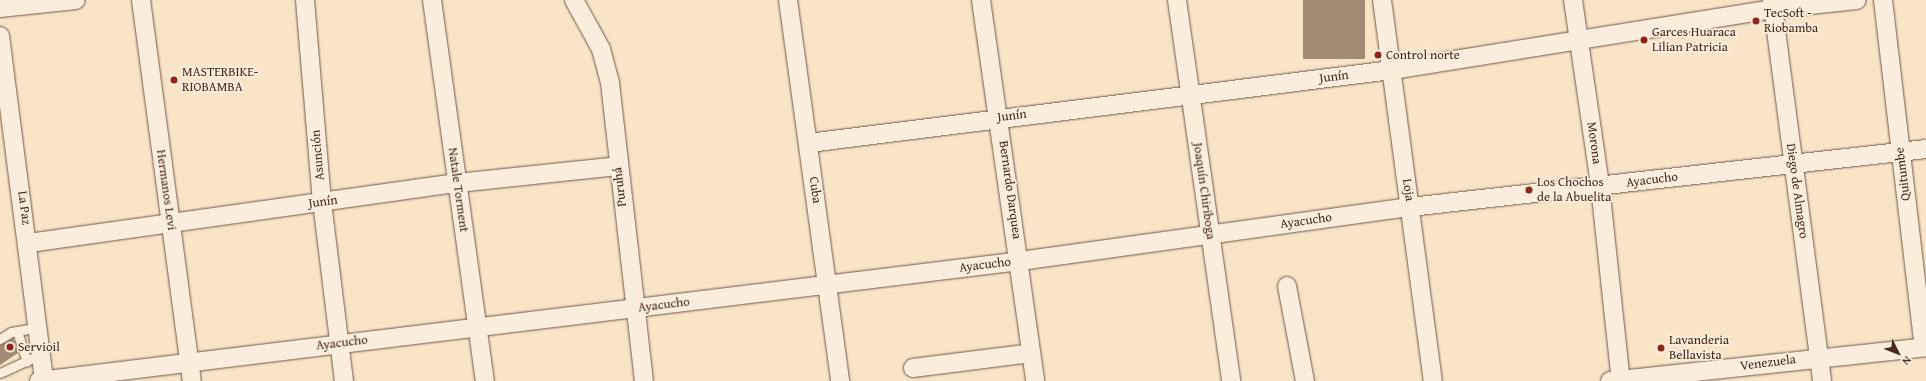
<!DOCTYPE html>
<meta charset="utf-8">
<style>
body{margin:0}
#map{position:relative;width:1926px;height:381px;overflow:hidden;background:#f8e4c7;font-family:"Gentium Book Plus",serif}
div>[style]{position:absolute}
.building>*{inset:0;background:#a28b74;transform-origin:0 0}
.roads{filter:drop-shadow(0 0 1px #725846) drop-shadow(0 0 1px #725846)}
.lane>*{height:9px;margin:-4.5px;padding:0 4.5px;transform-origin:4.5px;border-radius:4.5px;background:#faeddb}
.street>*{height:18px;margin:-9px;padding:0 9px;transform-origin:9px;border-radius:9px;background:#faeddb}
.secondary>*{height:22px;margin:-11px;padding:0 11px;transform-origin:11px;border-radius:11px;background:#faeddb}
.dots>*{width:11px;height:11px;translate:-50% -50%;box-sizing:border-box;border:2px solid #faeddb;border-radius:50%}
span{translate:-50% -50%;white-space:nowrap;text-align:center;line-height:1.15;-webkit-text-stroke:3.5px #faeddb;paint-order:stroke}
.poi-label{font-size:13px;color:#452a1b}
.left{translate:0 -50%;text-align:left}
.street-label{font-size:13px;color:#452a1b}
.north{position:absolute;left:1878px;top:333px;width:40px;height:40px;-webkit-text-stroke:3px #faeddb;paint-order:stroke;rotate:132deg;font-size:11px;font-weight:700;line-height:16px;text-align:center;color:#452a1b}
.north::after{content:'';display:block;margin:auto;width:14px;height:18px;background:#452a1b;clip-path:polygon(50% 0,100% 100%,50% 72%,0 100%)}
</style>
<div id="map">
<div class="building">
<i style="left:1303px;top:0;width:62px;height:59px"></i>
<i style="clip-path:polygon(13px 338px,18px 353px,0 365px,0 345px)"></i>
</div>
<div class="roads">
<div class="lane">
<i style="left:17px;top:331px;width:32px;rotate:72deg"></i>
<i style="left:0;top:339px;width:13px;rotate:-32deg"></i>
<i style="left:11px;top:332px;width:27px;rotate:-10deg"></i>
<i style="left:0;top:373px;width:45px;rotate:-24.9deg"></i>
</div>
<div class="street">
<i style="left:141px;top:0;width:384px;rotate:82.4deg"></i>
<i style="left:305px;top:0;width:203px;rotate:85.2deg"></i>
<i style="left:322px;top:202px;width:180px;rotate:83deg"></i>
<i style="left:432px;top:0;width:385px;rotate:82.1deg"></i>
<i style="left:574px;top:0;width:56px;rotate:61.1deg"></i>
<i style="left:601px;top:49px;width:35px;rotate:75deg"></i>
<i style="left:610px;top:83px;width:300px;rotate:83.5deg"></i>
<i style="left:788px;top:0;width:385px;rotate:82.2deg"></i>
<i style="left:981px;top:0;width:385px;rotate:81.9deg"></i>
<i style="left:1177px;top:0;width:385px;rotate:81.9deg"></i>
<i style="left:1382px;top:0;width:384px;rotate:82.4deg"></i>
<i style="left:1573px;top:0;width:188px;rotate:81.7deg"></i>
<i style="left:1600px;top:186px;width:196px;rotate:83.9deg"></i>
<i style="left:1772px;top:0;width:384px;rotate:82.5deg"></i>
<i style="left:1883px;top:0;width:349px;rotate:83.3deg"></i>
<i style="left:0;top:8px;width:76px;rotate:-6deg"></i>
<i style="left:0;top:36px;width:348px;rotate:82.7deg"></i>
<i style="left:809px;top:143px;width:588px;rotate:-7.14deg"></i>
<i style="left:1392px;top:70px;width:385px;rotate:-9.1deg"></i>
<i style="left:1772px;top:9px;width:85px;rotate:-6deg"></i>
<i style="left:29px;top:243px;width:432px;rotate:-8deg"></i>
<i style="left:457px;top:183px;width:162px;rotate:-6deg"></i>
<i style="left:1287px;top:286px;width:97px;rotate:79.3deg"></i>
<i style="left:913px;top:368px;width:119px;rotate:-7.2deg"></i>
<i style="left:39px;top:381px;width:988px;rotate:-6.97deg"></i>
<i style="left:1020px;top:261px;width:394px;rotate:-7.9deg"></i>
<i style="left:1410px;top:207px;width:519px;rotate:-6.41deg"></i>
<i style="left:1610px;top:381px;width:318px;rotate:-6.1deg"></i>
</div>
<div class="secondary">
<i style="left:0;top:5px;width:8px;rotate:-40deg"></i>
</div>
</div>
<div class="dots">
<i style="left:1756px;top:21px;background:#8f2418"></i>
<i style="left:1644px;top:40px;background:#8f2418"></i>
<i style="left:1378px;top:55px;background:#8f2418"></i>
<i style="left:174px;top:80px;background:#8f2418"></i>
<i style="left:1529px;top:190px;background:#8f2418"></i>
<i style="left:10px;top:347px;background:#8f2418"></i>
<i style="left:1661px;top:348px;background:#8f2418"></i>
</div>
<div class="poi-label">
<span class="left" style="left:1764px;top:21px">TecSoft -<br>Riobamba</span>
<span class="left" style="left:1652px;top:40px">Garces Huaraca<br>Lilian Patricia</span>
<span class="left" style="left:1386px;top:55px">Control norte</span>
<span class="left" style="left:182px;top:80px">MASTERBIKE-<br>RIOBAMBA</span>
<span class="left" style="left:1537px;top:190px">Los Chochos<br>de la Abuelita</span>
<span class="left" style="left:1669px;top:348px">Lavanderia<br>Bellavista</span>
<span class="left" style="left:18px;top:347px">Servioil</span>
</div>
<div class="street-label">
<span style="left:1334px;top:77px;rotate:-7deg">Junín</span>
<span style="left:1012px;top:116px;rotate:-7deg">Junín</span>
<span style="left:1594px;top:143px;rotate:82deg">Morona</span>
<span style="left:318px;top:155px;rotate:-95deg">Asunción</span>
<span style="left:1903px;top:174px;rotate:-97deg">Quitumbe</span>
<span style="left:1652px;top:180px;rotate:-7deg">Ayacucho</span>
<span style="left:620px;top:187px;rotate:-97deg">Puruhá</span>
<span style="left:166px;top:190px;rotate:82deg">Hermanos Levi</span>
<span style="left:458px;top:190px;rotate:82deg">Natale Torment</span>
<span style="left:815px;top:190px;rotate:82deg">Cuba</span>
<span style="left:1010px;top:190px;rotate:82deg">Bernardo Darquea</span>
<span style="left:1408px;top:190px;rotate:82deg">Loja</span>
<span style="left:1204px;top:191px;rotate:82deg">Joaquín Chiriboga</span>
<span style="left:1797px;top:191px;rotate:82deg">Diego de Almagro</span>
<span style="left:323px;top:202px;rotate:-8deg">Junín</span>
<span style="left:24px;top:208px;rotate:82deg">La Paz</span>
<span style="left:1306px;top:221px;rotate:-8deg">Ayacucho</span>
<span style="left:985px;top:265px;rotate:-7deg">Ayacucho</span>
<span style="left:664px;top:305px;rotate:-7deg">Ayacucho</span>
<span style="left:342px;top:343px;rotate:-7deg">Ayacucho</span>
<span style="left:1768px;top:363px;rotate:-7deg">Venezuela</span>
</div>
<div class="north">N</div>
</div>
